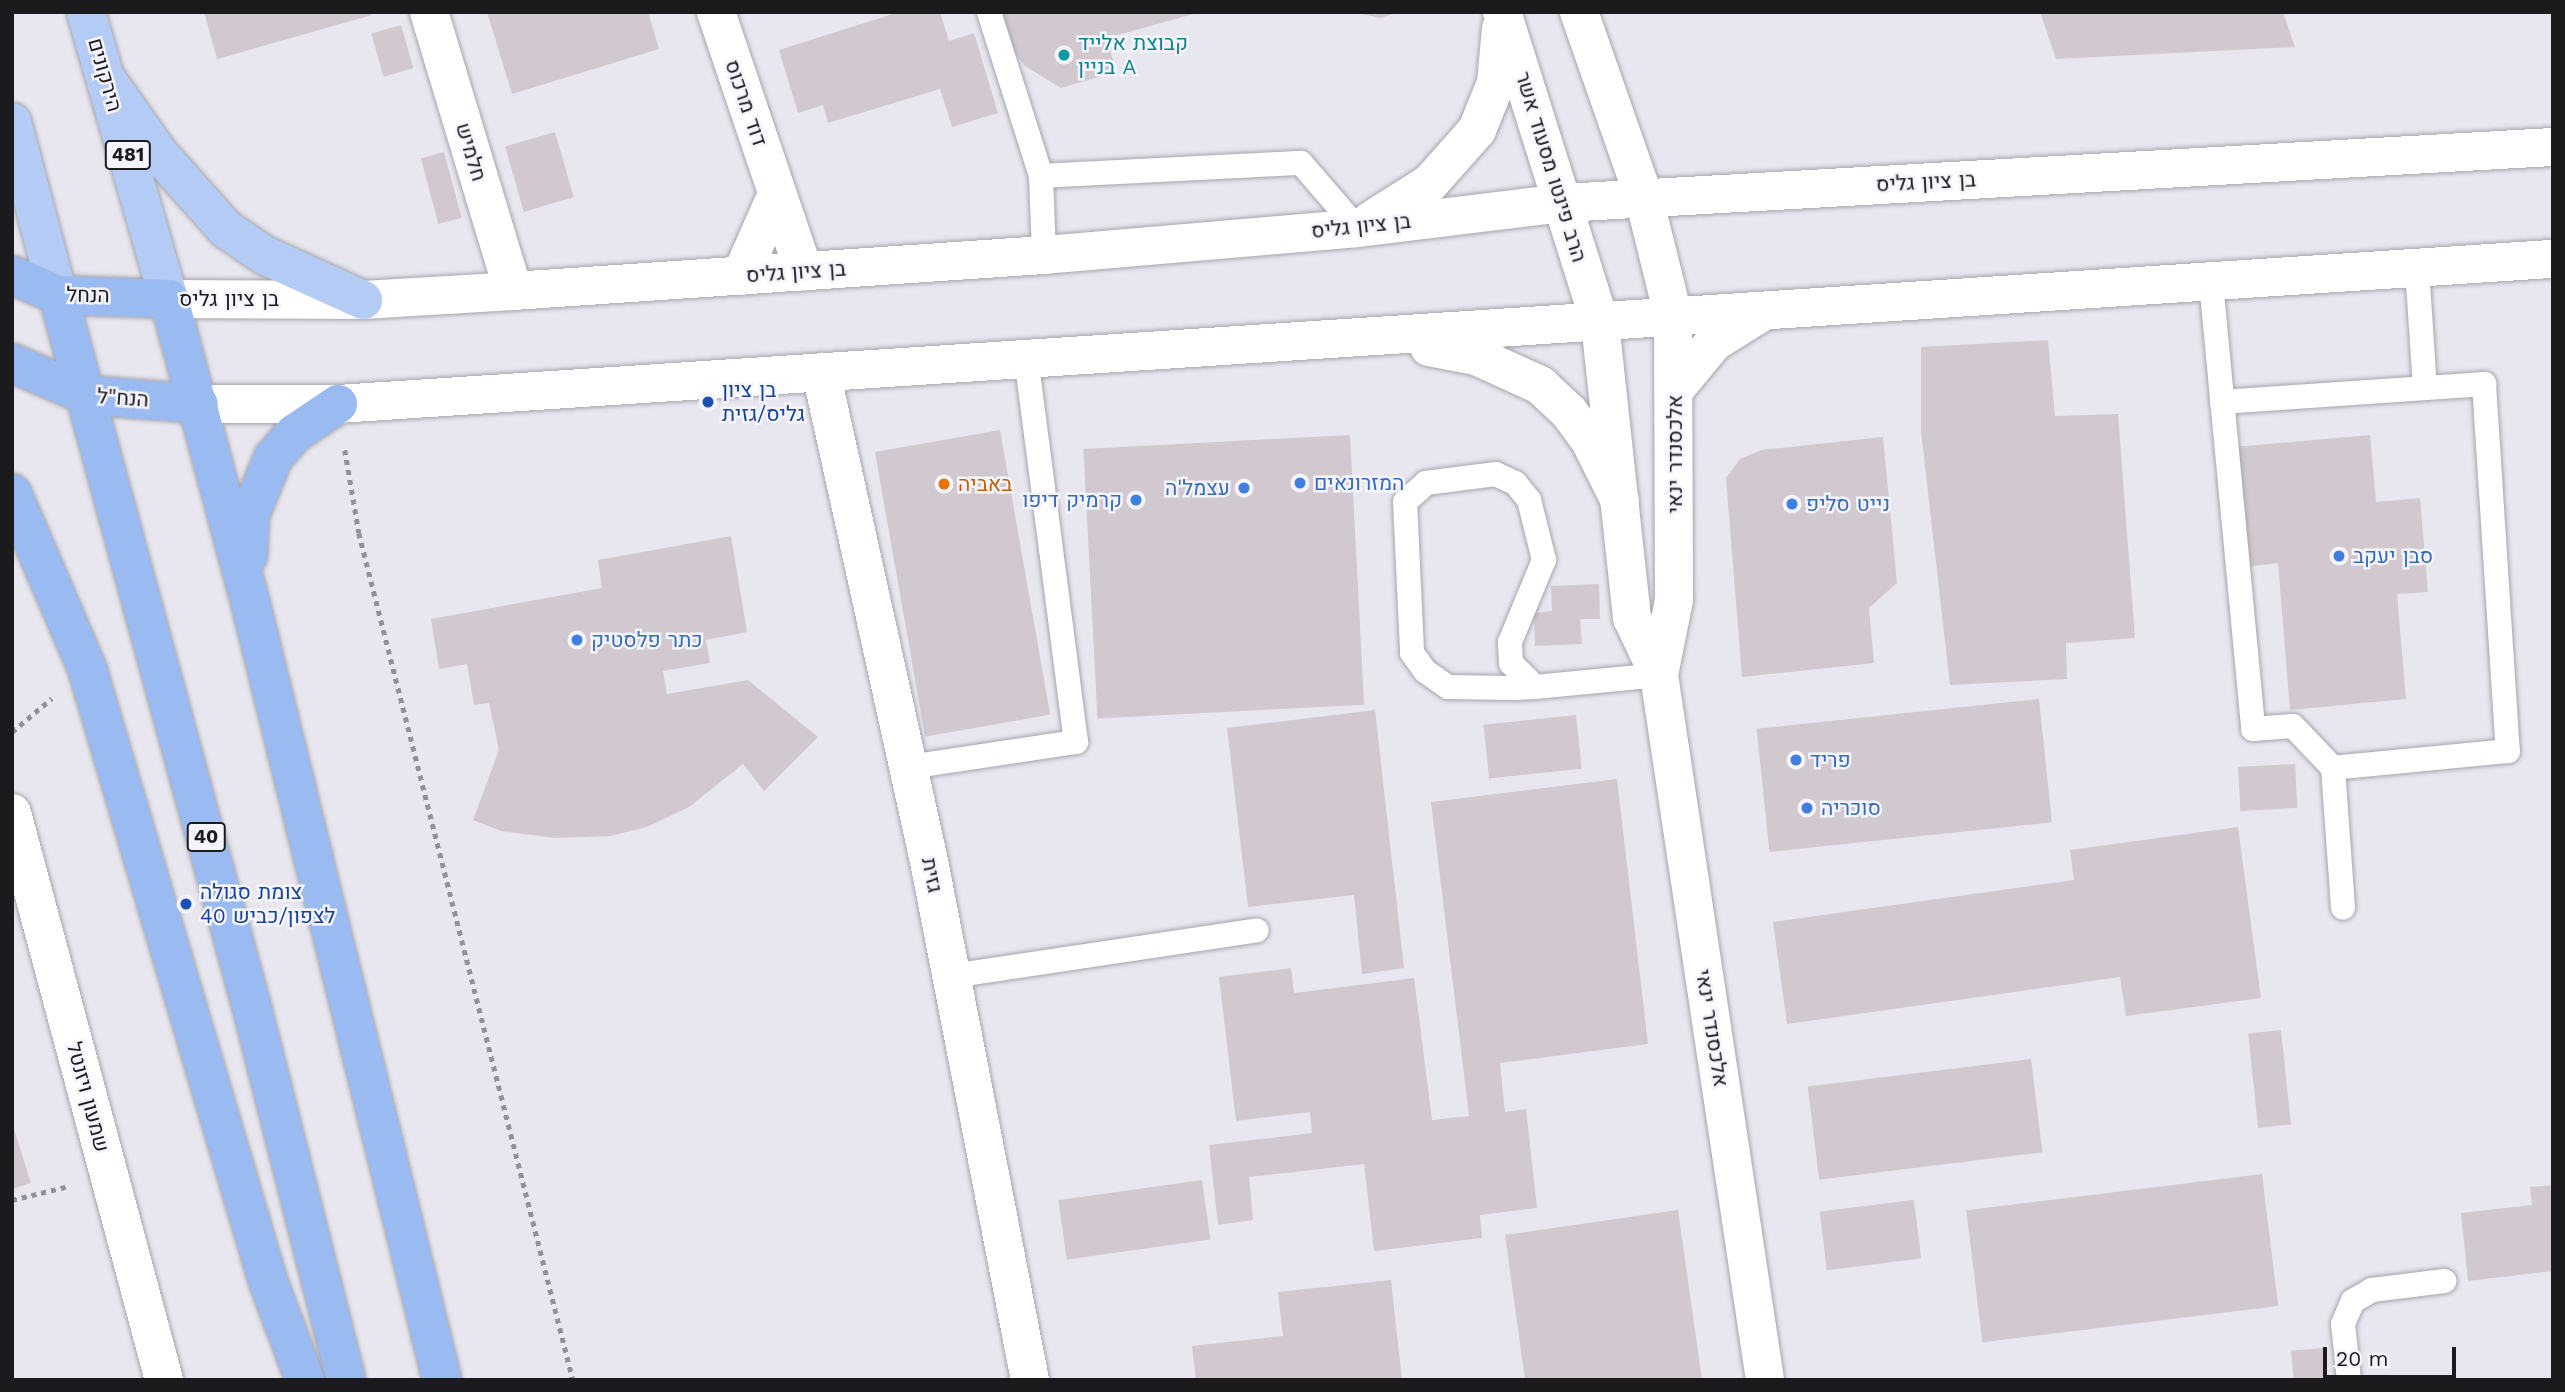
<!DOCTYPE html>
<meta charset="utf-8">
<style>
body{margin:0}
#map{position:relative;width:2565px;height:1392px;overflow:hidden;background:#e8e7f0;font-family:"Work Sans",Heebo,sans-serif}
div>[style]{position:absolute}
.building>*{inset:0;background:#d1c9cf;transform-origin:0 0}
.path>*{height:4.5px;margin-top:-2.25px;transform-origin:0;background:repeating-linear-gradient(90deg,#929198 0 5px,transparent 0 10px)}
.roads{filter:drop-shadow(0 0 2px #a6a5ad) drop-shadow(0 0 2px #a6a5ad)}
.service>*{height:24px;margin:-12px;padding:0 12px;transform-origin:12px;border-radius:12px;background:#fff}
.minor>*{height:38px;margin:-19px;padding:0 19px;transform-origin:19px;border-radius:19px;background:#fff}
.tertiary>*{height:38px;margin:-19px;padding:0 19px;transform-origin:19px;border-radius:19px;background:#fff}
.primary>*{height:38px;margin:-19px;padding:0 19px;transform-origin:19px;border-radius:19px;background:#b3cbf5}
.trunk>*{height:38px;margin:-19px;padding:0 19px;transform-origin:19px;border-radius:19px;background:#9abaf2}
.dots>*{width:19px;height:19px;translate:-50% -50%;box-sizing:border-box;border:4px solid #f5f4fd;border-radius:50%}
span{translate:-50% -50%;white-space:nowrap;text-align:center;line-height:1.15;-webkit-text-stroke:5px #f5f4fd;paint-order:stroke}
.shield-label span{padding:2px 5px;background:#f5f4fd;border:2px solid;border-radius:5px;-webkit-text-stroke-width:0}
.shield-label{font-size:19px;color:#1b1b1e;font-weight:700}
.culture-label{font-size:21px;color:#0d838f}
.left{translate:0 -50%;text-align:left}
.street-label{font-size:21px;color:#1b1b1e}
.transit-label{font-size:21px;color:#164399}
.shop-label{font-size:21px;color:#366cbe}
.right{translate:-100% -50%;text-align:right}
.food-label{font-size:21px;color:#c56008}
.frame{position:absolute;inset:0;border:14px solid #1b1b1e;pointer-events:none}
.scale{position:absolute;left:2323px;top:1347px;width:133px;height:32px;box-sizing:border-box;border:4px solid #1b1b1e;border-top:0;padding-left:9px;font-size:21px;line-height:24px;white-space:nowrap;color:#1b1b1e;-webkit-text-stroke:5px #f5f4fd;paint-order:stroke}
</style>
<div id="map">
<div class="building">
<i style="clip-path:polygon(204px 12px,371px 12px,372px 15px,217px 59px)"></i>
<i style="clip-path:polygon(487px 12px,648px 12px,659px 49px,512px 94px)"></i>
<i style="clip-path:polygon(899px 12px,940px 12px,949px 41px,974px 33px,998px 113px,952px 127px,940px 89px,828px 123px,823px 105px,798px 113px,779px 50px)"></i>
<i style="clip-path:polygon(999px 12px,1197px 12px,1197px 13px,1107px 38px,1116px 72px,1061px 88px,1025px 66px,1009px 45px)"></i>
<i style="clip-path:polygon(1354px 12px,1397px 12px,1397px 13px,1380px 18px)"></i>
<i style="clip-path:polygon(2040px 12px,2283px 12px,2295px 47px,2056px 59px)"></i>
<i style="left:401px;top:25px;width:45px;height:31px;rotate:74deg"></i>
<i style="left:555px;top:132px;width:68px;height:52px;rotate:74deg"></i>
<i style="left:444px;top:152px;width:68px;height:24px;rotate:75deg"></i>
<i style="clip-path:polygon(2048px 340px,2055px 416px,2118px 414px,2135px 638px,2066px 643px,2067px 679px,1950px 685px,1921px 431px,1921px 347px)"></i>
<i style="left:1000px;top:430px;width:289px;height:127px;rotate:80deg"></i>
<i style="left:1350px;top:435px;width:270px;height:267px;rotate:87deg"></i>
<i style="clip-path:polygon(2370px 435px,2376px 502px,2420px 498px,2428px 592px,2397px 594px,2406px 699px,2290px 710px,2278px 563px,2244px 567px,2234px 447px)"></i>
<i style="clip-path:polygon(1883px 437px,1897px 583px,1869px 608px,1874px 663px,1742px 677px,1726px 478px,1740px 459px,1761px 450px)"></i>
<i style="clip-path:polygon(731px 536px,747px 632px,706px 640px,710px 663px,663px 671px,667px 694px,748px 680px,818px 737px,764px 791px,743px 764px,689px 807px,647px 827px,610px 836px,556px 838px,501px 831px,473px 820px,499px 750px,489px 703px,474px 705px,467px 664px,439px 669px,431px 619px,602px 588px,598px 560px)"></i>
<i style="clip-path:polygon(1599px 584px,1600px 619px,1580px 619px,1582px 644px,1535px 646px,1534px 613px,1552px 611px,1551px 586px)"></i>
<i style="left:2039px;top:699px;width:124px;height:284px;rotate:84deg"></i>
<i style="clip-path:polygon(1375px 710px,1404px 968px,1362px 974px,1354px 895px,1248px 907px,1227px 728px)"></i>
<i style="left:1576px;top:715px;width:54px;height:93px;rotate:84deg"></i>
<i style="left:2295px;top:764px;width:44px;height:57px;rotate:87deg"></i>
<i style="clip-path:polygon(1617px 779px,1648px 1044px,1500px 1063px,1505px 1112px,1526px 1109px,1537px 1208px,1480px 1215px,1482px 1238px,1374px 1251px,1364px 1164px,1249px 1177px,1253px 1220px,1218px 1225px,1209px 1145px,1312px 1133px,1310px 1112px,1236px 1121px,1219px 977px,1291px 968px,1294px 993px,1414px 978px,1432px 1120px,1469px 1116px,1431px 802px)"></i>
<i style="clip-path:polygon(2238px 827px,2261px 998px,2126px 1016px,2120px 977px,1787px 1024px,1773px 922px,2074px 880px,2070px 850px)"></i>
<i style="left:2281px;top:1030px;width:95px;height:33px;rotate:84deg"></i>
<i style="left:2031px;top:1059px;width:94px;height:225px;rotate:83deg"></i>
<i style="clip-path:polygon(12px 1123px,31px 1183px,12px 1189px)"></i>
<i style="left:2262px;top:1174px;width:133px;height:298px;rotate:83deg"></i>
<i style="left:1202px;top:1180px;width:60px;height:145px;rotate:82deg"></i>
<i style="clip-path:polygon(2553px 1185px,2553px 1271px,2468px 1281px,2461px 1213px,2532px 1205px,2530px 1187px)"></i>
<i style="left:1914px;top:1200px;width:59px;height:95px;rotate:83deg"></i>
<i style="clip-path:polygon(1678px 1210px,1702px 1380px,1525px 1380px,1505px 1235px)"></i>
<i style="clip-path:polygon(1391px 1280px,1402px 1380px,1196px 1380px,1192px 1346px,1283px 1336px,1278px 1292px)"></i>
<i style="left:2323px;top:1348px;width:32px;height:32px;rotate:85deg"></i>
</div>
<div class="path">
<i style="left:345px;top:450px;width:84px;rotate:80.4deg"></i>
<i style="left:359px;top:533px;width:874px;rotate:75.82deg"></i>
<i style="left:12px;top:732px;width:52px;rotate:-40.4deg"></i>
<i style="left:12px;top:1200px;width:59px;rotate:-13.8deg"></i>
</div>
<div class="roads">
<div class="service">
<i style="left:989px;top:12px;width:172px;rotate:72.4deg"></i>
<i style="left:1041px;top:176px;width:79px;rotate:87.8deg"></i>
<i style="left:1041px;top:176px;width:260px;rotate:-2.9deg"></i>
<i style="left:1301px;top:163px;width:86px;rotate:49.3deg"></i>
<i style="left:2417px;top:268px;width:120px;rotate:86.2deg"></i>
<i style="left:2211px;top:282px;width:449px;rotate:84.6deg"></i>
<i style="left:2253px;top:729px;width:40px;rotate:-4.3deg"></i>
<i style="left:2293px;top:726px;width:58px;rotate:46.4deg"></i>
<i style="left:2333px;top:768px;width:140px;rotate:85.9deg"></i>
<i style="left:2222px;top:402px;width:263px;rotate:-3.9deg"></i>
<i style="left:2484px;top:384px;width:368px;rotate:86.3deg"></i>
<i style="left:2508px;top:751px;width:176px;rotate:174.5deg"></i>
<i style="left:1535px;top:687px;width:34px;rotate:-135deg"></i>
<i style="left:1511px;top:663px;width:21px;rotate:-93deg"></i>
<i style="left:1510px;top:642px;width:89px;rotate:-67.5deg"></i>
<i style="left:1544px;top:560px;width:62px;rotate:-104deg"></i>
<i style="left:1529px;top:500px;width:22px;rotate:-129deg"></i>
<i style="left:1515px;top:483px;width:21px;rotate:-155deg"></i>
<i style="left:1496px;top:474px;width:71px;rotate:172.7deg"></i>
<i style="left:1426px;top:483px;width:28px;rotate:138deg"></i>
<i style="left:1405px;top:502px;width:151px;rotate:87.3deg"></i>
<i style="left:1412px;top:653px;width:22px;rotate:54deg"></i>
<i style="left:1425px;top:671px;width:28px;rotate:35deg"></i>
<i style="left:1448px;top:687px;width:67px;rotate:0.9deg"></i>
<i style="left:1515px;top:688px;width:20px;rotate:-3deg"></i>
<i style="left:1535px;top:687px;width:125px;rotate:-5.5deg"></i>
<i style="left:908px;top:767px;width:170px;rotate:-8.5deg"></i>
<i style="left:1076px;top:742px;width:389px;rotate:-97.4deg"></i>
<i style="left:951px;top:976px;width:309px;rotate:-8.5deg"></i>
<i style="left:2349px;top:1380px;width:56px;rotate:-96.1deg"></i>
<i style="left:2343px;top:1324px;width:25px;rotate:-67deg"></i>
<i style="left:2353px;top:1301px;width:22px;rotate:-30deg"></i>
<i style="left:2372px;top:1290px;width:73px;rotate:-7.1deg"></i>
</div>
<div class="minor">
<i style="left:429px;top:12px;width:291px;rotate:73.2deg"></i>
<i style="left:716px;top:12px;width:274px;rotate:71.3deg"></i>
<i style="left:741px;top:276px;width:90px;rotate:-66.3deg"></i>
<i style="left:1600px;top:323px;width:297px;rotate:83.8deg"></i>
<i style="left:1632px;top:618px;width:63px;rotate:64.7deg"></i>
<i style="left:1659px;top:675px;width:713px;rotate:81.45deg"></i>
<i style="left:821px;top:372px;width:501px;rotate:77.55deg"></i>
<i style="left:929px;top:861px;width:529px;rotate:78.99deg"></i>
<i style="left:1659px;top:675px;width:76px;rotate:-78.7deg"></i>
<i style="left:1674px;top:600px;width:285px;rotate:-90.2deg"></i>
<i style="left:12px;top:813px;width:587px;rotate:74.99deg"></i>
</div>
<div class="tertiary">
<i style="left:1502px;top:12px;width:326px;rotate:72.5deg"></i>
<i style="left:1579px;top:12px;width:197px;rotate:70.7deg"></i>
<i style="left:1644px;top:198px;width:121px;rotate:76.1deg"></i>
<i style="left:1370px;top:221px;width:71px;rotate:-32.3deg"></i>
<i style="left:1430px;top:183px;width:71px;rotate:-48.4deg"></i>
<i style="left:1477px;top:130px;width:51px;rotate:-68deg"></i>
<i style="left:1496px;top:83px;width:55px;rotate:-84.8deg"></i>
<i style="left:169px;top:299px;width:194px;rotate:0.3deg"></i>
<i style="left:363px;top:300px;width:150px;rotate:-3.4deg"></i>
<i style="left:513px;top:291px;width:532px;rotate:-3.88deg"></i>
<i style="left:1044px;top:255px;width:314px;rotate:-4.9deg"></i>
<i style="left:1357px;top:228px;width:208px;rotate:-6.9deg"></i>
<i style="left:1563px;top:203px;width:992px;rotate:-3.24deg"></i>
<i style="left:1429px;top:347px;width:48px;rotate:10.8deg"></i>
<i style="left:1476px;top:356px;width:70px;rotate:24.4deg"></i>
<i style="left:1540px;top:385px;width:40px;rotate:43deg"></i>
<i style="left:1569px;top:412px;width:36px;rotate:54deg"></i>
<i style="left:1590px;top:441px;width:67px;rotate:63.4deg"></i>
<i style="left:1675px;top:389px;width:61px;rotate:-50.3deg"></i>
<i style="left:1714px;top:342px;width:59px;rotate:-31.8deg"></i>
<i style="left:199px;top:404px;width:139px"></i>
<i style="left:338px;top:404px;width:2220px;rotate:-3.75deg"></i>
</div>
<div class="primary">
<i style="left:86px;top:12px;width:299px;rotate:73.9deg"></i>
<i style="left:107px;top:80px;width:90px;rotate:54.9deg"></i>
<i style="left:159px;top:154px;width:101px;rotate:48.2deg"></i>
<i style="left:226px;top:229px;width:46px;rotate:34.4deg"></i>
<i style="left:264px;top:255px;width:109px;rotate:24.4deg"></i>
<i style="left:12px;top:122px;width:179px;rotate:75.1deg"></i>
</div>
<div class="trunk">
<i style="left:12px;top:275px;width:50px;rotate:23.5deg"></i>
<i style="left:58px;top:295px;width:111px;rotate:2.1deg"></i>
<i style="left:169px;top:299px;width:304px;rotate:75deg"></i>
<i style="left:248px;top:593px;width:811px;rotate:76.15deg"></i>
<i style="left:58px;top:295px;width:739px;rotate:74.78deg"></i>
<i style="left:252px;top:1008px;width:384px;rotate:75.8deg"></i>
<i style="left:12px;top:363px;width:81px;rotate:23.4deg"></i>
<i style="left:86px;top:395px;width:113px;rotate:4.6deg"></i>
<i style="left:12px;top:493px;width:190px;rotate:66.8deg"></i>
<i style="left:87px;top:668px;width:639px;rotate:73.55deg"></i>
<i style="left:268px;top:1281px;width:106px;rotate:69.5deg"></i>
<i style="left:248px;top:556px;width:41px;rotate:-87.2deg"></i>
<i style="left:250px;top:515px;width:61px;rotate:-68deg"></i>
<i style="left:273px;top:458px;width:33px;rotate:-49deg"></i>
<i style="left:295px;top:433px;width:52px;rotate:-34deg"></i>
</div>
</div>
<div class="dots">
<i style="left:1064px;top:55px;background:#0f9aa8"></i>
<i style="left:708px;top:402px;background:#1a4fb4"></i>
<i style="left:1300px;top:483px;background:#3f7fe0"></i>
<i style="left:944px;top:484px;background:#e8710a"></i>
<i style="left:1244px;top:488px;background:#3f7fe0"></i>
<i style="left:1136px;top:500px;background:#3f7fe0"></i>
<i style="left:1792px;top:504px;background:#3f7fe0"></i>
<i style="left:2339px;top:556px;background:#3f7fe0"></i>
<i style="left:577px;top:640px;background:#3f7fe0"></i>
<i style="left:1796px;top:760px;background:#3f7fe0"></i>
<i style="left:1807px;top:808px;background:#3f7fe0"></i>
<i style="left:186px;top:904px;background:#1a4fb4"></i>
</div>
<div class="shield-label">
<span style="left:128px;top:155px">481</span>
<span style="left:206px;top:837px">40</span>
</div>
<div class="culture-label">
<span class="left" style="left:1078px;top:55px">קבוצת אלייד<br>בניין A</span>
</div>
<div class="street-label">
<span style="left:105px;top:75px;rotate:74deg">הירקונים</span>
<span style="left:746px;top:103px;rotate:71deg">דוד מרכוס</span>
<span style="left:471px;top:152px;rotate:73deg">חלמיש</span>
<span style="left:1551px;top:167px;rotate:73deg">הרב פינטו מסעוד אשר</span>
<span style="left:1926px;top:182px;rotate:-3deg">בן ציון גליס</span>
<span style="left:1361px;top:226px;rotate:-6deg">בן ציון גליס</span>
<span style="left:796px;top:272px;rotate:-4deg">בן ציון גליס</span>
<span style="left:88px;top:295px;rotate:1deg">הנחל</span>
<span style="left:229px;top:299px">בן ציון גליס</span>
<span style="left:123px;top:398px;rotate:4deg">הנח"ל</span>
<span style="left:1675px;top:454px;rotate:-90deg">אלכסנדר ינאי</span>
<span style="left:932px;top:875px;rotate:79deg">גזית</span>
<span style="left:1712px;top:1028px;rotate:81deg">אלכסנדר ינאי</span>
<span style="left:88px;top:1097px;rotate:75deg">שמעון ויזנטל</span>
</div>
<div class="transit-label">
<span class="left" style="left:722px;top:402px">בן ציון<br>גליס/גזית</span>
<span class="left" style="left:200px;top:904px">צומת סגולה<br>לצפון/כביש 40</span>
</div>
<div class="shop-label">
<span class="left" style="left:1314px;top:483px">המזרונאים</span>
<span class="right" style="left:1230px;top:488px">עצמל'ה</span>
<span class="right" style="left:1122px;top:500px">קרמיק דיפו</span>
<span class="left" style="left:1806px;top:504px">נייט סליפ</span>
<span class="left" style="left:2353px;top:556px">סבן יעקב</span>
<span class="left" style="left:591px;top:640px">כתר פלסטיק</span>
<span class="left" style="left:1810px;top:760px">פריד</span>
<span class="left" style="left:1821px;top:808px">סוכריה</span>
</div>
<div class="food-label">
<span class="left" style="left:958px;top:484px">באביה</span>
</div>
<div class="frame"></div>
<div class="scale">20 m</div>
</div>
